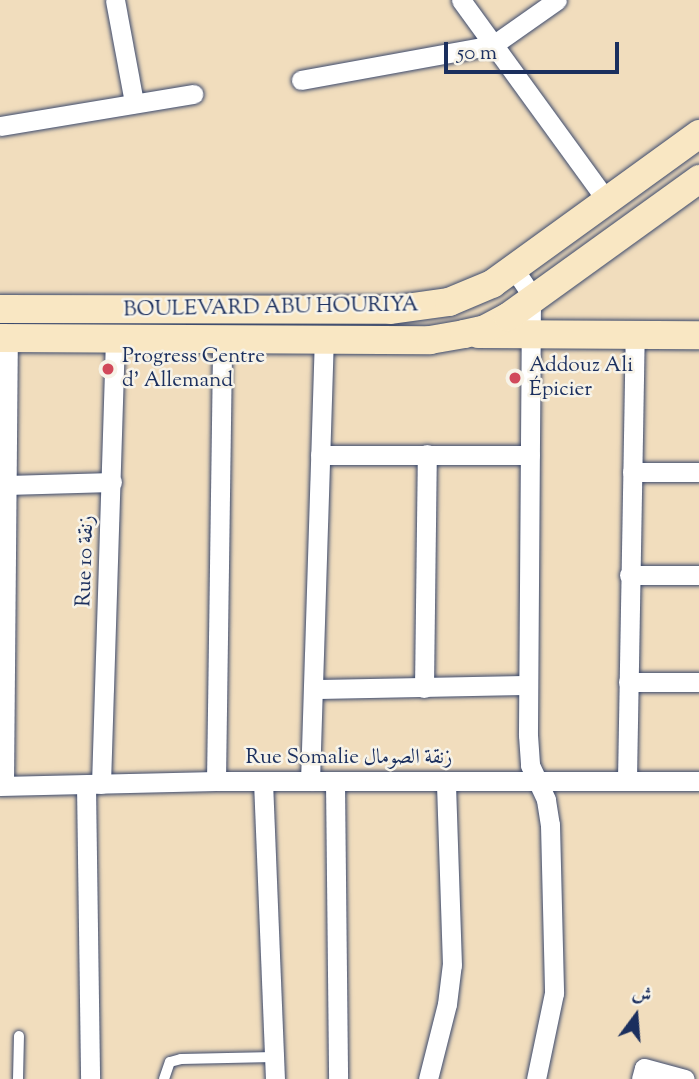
<!DOCTYPE html>
<meta charset="utf-8">
<style>
body{margin:0}
#map{position:relative;width:699px;height:1079px;overflow:hidden;background:#f1ddbd;font-family:"Sorts Mill Goudy",Amiri,serif}
div>[style]{position:absolute}
.roads{filter:drop-shadow(0 0 2px #3b496c) drop-shadow(0 0 2px #3b496c)}
.lane>*{height:10px;margin:-5px;padding:0 5px;transform-origin:5px;border-radius:5px;background:#fff}
.street>*{height:19px;margin:-9.5px;padding:0 9.5px;transform-origin:9.5px;border-radius:9.5px;background:#fff}
.secondary>*{height:28px;margin:-14px;padding:0 14px;transform-origin:14px;border-radius:14px;background:#f9e7c3}
.dots>*{width:19px;height:19px;translate:-50% -50%;box-sizing:border-box;border:4px solid #f7f3e8;border-radius:50%}
span{translate:-50% -50%;white-space:nowrap;text-align:center;line-height:1.15;-webkit-text-stroke:5px #f7f3e8;paint-order:stroke}
.street-label{font-size:21px;color:#1b2f5e}
.poi-label{font-size:21px;color:#1b2f5e}
.left{translate:0 -50%;text-align:left}
.north{position:absolute;left:601px;top:981px;width:70px;height:70px;-webkit-text-stroke:5px #f7f3e8;paint-order:stroke;rotate:16deg;font-size:19px;font-weight:700;line-height:28px;text-align:center;color:#1b2f5e}
.north::after{content:'';display:block;margin:auto;width:24px;height:32px;background:#1b2f5e;clip-path:polygon(50% 0,100% 100%,50% 72%,0 100%)}
.scale{position:absolute;left:444px;top:42px;width:175px;height:32px;box-sizing:border-box;border:4px solid #1b2f5e;border-top:0;padding-left:9px;font-size:21px;line-height:24px;white-space:nowrap;color:#1b2f5e;-webkit-text-stroke:5px #f7f3e8;paint-order:stroke}
</style>
<div id="map">
<div class="roads">
<div class="lane">
<i style="left:18px;top:1079px;width:43px;rotate:-88.7deg"></i>
<i style="left:164px;top:1079px;width:18px;rotate:-71deg"></i>
<i style="left:170px;top:1062px;width:11px;rotate:-15deg"></i>
<i style="left:181px;top:1059px;width:93px;rotate:-1.2deg"></i>
</div>
<div class="street">
<i style="left:115px;top:0;width:105px;rotate:79.5deg"></i>
<i style="left:461px;top:0;width:248px;rotate:54deg"></i>
<i style="left:301px;top:80px;width:195px;rotate:-10.3deg"></i>
<i style="left:493px;top:45px;width:78px;rotate:-35.1deg"></i>
<i style="left:0;top:126px;width:196px;rotate:-9.4deg"></i>
<i style="left:514px;top:269px;width:25px;rotate:56deg"></i>
<i style="left:528px;top:290px;width:10px;rotate:73deg"></i>
<i style="left:531px;top:300px;width:435px;rotate:90.4deg"></i>
<i style="left:528px;top:735px;width:30px;rotate:86deg"></i>
<i style="left:530px;top:765px;width:38px;rotate:65deg"></i>
<i style="left:546px;top:800px;width:25px;rotate:81deg"></i>
<i style="left:550px;top:825px;width:168px;rotate:88.6deg"></i>
<i style="left:554px;top:993px;width:88px;rotate:101.8deg"></i>
<i style="left:320px;top:455px;width:210px"></i>
<i style="left:632px;top:472px;width:67px"></i>
<i style="left:7px;top:485px;width:105px;rotate:-1.6deg"></i>
<i style="left:629px;top:575px;width:70px"></i>
<i style="left:628px;top:682px;width:71px"></i>
<i style="left:424px;top:688px;width:234px;rotate:-89.3deg"></i>
<i style="left:315px;top:689px;width:212px;rotate:-1.1deg"></i>
<i style="left:627px;top:780px;width:445px;rotate:-89deg"></i>
<i style="left:216px;top:781px;width:441px;rotate:-89.2deg"></i>
<i style="left:263px;top:781px;width:298px;rotate:87.7deg"></i>
<i style="left:310px;top:781px;width:441px;rotate:-88.2deg"></i>
<i style="left:335px;top:782px;width:297px;rotate:89.4deg"></i>
<i style="left:101px;top:784px;width:445px;rotate:-88.2deg"></i>
<i style="left:4px;top:785px;width:447px;rotate:-89.5deg"></i>
<i style="left:86px;top:785px;width:294px;rotate:89.2deg"></i>
<i style="left:0;top:786px;width:216px;rotate:-1.3deg"></i>
<i style="left:216px;top:781px;width:483px"></i>
<i style="left:428px;top:1079px;width:77px;rotate:-75.8deg"></i>
<i style="left:447px;top:1004px;width:39px;rotate:-83deg"></i>
<i style="left:452px;top:965px;width:184px;rotate:-91.9deg"></i>
<i style="left:641px;top:1079px;width:11px;rotate:-75deg"></i>
<i style="left:644px;top:1068px;width:42px;rotate:15deg"></i>
</div>
<div class="secondary">
<i style="left:0;top:309px;width:391px;rotate:0.1deg"></i>
<i style="left:391px;top:310px;width:59px;rotate:-7.9deg"></i>
<i style="left:449px;top:302px;width:47px;rotate:-22.7deg"></i>
<i style="left:492px;top:284px;width:256px;rotate:-35.9deg"></i>
<i style="left:478px;top:334px;width:221px;rotate:0.3deg"></i>
<i style="left:0;top:338px;width:430px;rotate:0.3deg"></i>
<i style="left:430px;top:340px;width:35px;rotate:-10deg"></i>
<i style="left:464px;top:334px;width:22px;rotate:-13deg"></i>
<i style="left:485px;top:329px;width:26px;rotate:-28deg"></i>
<i style="left:508px;top:317px;width:236px;rotate:-35.8deg"></i>
</div>
</div>
<div class="dots">
<i style="left:108px;top:369px;background:#d1495b"></i>
<i style="left:515px;top:378px;background:#d1495b"></i>
</div>
<div class="street-label">
<span style="left:271px;top:308px;rotate:-1deg">BOULEVARD ABU HOURIYA</span>
<span style="left:86px;top:561px;rotate:-88deg">Rue 10 زنقة</span>
<span style="left:349px;top:758px">Rue Somalie زنقة الصومال</span>
</div>
<div class="poi-label">
<span class="left" style="left:122px;top:369px">Progress Centre<br>d' Allemand</span>
<span class="left" style="left:529px;top:378px">Addouz Ali<br>Épicier</span>
</div>
<div class="north">ش</div>
<div class="scale">50 m</div>
</div>
